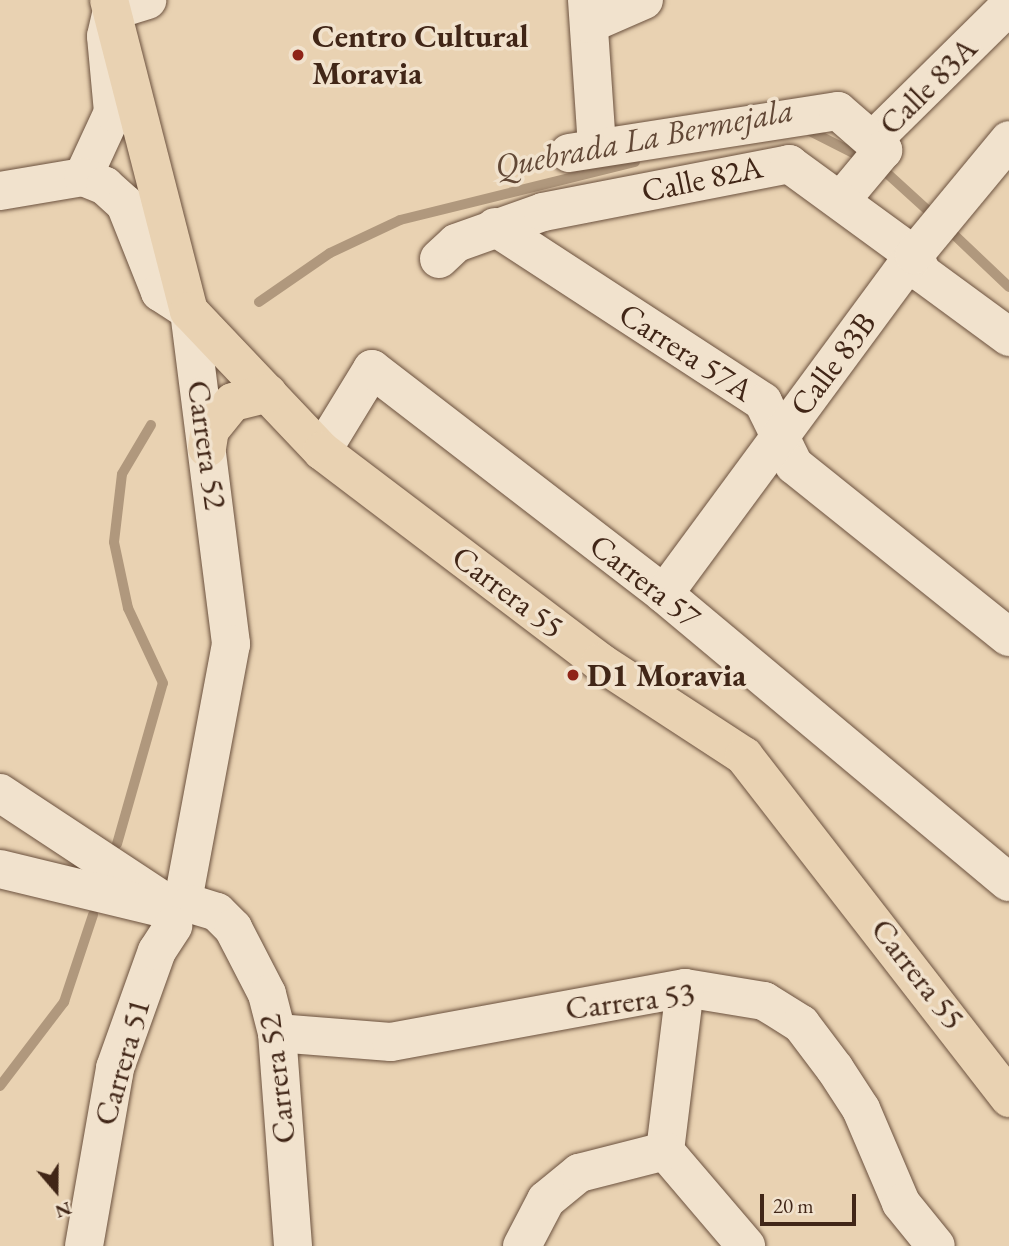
<!DOCTYPE html>
<style>
body{margin:0}
#map{position:relative;width:1009px;height:1246px;overflow:hidden;background:#e9d2b2;font-family:"EB Garamond",serif}
div>[style]{position:absolute}
.stream>*{height:10px;margin:-5px;padding:0 5px;transform-origin:5px;border-radius:5px;background:#b0987d}
.roads{filter:drop-shadow(0 0 2px #6b513e) drop-shadow(0 0 2px #6b513e)}
.minor>*{height:38px;margin:-19px;padding:0 19px;transform-origin:19px;border-radius:19px;background:#f1e2cd}
.major>*{height:38px;margin:-19px;padding:0 19px;transform-origin:19px;border-radius:19px;background:#e9d2b2}
.dots>*{width:19px;height:19px;translate:-50% -50%;box-sizing:border-box;border:4px solid #f1e2cd;border-radius:50%}
span{translate:-50% -50%;white-space:nowrap;text-align:center;line-height:1.15;-webkit-text-stroke:7px #f1e2cd;paint-order:stroke}
.poi-label{font-size:32px;color:#412617;font-weight:700}
.left{translate:0 -50%;text-align:left}
.street-label{font-size:32px;color:#412617}
.water-label{font-size:33px;color:#624836;font-style:italic}
.north{position:absolute;left:21px;top:1155px;width:70px;height:70px;-webkit-text-stroke:5px #f1e2cd;paint-order:stroke;rotate:160deg;font-size:19px;font-weight:700;line-height:28px;text-align:center;color:#412617}
.north::after{content:'';display:block;margin:auto;width:24px;height:32px;background:#412617;clip-path:polygon(50% 0,100% 100%,50% 72%,0 100%)}
.scale{position:absolute;left:760px;top:1194px;width:96px;height:32px;box-sizing:border-box;border:4px solid #412617;border-top:0;padding-left:9px;font-size:21px;line-height:24px;white-space:nowrap;color:#412617;-webkit-text-stroke:5px #f1e2cd;paint-order:stroke}
</style>
<div id="map">
<div class="stream">
<i style="left:804px;top:128px;width:68px;rotate:26.9deg"></i>
<i style="left:879px;top:166px;width:76px;rotate:42.3deg"></i>
<i style="left:946px;top:227px;width:87px;rotate:43.6deg"></i>
<i style="left:259px;top:302px;width:86px;rotate:-34.6deg"></i>
<i style="left:330px;top:253px;width:77px;rotate:-25.2deg"></i>
<i style="left:400px;top:220px;width:242px;rotate:-13.9deg"></i>
<i style="left:117px;top:844px;width:167px;rotate:-74.1deg"></i>
<i style="left:163px;top:683px;width:83px;rotate:-115deg"></i>
<i style="left:128px;top:608px;width:67px;rotate:-102deg"></i>
<i style="left:114px;top:542px;width:68px;rotate:-83.3deg"></i>
<i style="left:122px;top:474px;width:57px;rotate:-59.4deg"></i>
<i style="left:0;top:1086px;width:106px;rotate:-52.7deg"></i>
<i style="left:64px;top:1002px;width:92px;rotate:-71.6deg"></i>
</div>
<div class="roads">
<div class="minor">
<i style="left:587px;top:0;width:148px;rotate:86.1deg"></i>
<i style="left:589px;top:24px;width:60px;rotate:-23.6deg"></i>
<i style="left:873px;top:140px;width:191px;rotate:-44.6deg"></i>
<i style="left:569px;top:153px;width:272px;rotate:-8.9deg"></i>
<i style="left:838px;top:111px;width:60px;rotate:40.9deg"></i>
<i style="left:883px;top:150px;width:64px;rotate:129.9deg"></i>
<i style="left:83px;top:177px;width:72px;rotate:-65.2deg"></i>
<i style="left:113px;top:112px;width:76px;rotate:-95.3deg"></i>
<i style="left:106px;top:36px;width:26px;rotate:-77deg"></i>
<i style="left:112px;top:11px;width:37px;rotate:-17deg"></i>
<i style="left:0;top:191px;width:84px;rotate:-9.6deg"></i>
<i style="left:83px;top:177px;width:24px;rotate:22deg"></i>
<i style="left:105px;top:186px;width:27px;rotate:42deg"></i>
<i style="left:125px;top:204px;width:95px;rotate:68.3deg"></i>
<i style="left:160px;top:292px;width:35px;rotate:33deg"></i>
<i style="left:189px;top:311px;width:336px;rotate:82.8deg"></i>
<i style="left:231px;top:644px;width:255px;rotate:100.6deg"></i>
<i style="left:495px;top:227px;width:320px;rotate:33.1deg"></i>
<i style="left:763px;top:402px;width:70px;rotate:63.8deg"></i>
<i style="left:794px;top:465px;width:275px;rotate:38.7deg"></i>
<i style="left:439px;top:259px;width:23px;rotate:-43deg"></i>
<i style="left:456px;top:243px;width:92px;rotate:-19.6deg"></i>
<i style="left:543px;top:212px;width:251px;rotate:-11deg"></i>
<i style="left:789px;top:164px;width:155px;rotate:36.1deg"></i>
<i style="left:914px;top:255px;width:20px;rotate:66deg"></i>
<i style="left:922px;top:273px;width:108px;rotate:36.3deg"></i>
<i style="left:322px;top:451px;width:96px;rotate:-58.6deg"></i>
<i style="left:372px;top:369px;width:369px;rotate:37.6deg"></i>
<i style="left:664px;top:594px;width:449px;rotate:39.9deg"></i>
<i style="left:664px;top:594px;width:421px;rotate:-53.6deg"></i>
<i style="left:914px;top:255px;width:149px;rotate:-50.4deg"></i>
<i style="left:0;top:793px;width:193px;rotate:33.4deg"></i>
<i style="left:0;top:869px;width:162px;rotate:13.6deg"></i>
<i style="left:191px;top:904px;width:27px;rotate:17deg"></i>
<i style="left:217px;top:912px;width:23px;rotate:45deg"></i>
<i style="left:233px;top:928px;width:74px;rotate:62.7deg"></i>
<i style="left:267px;top:994px;width:40px;rotate:75.6deg"></i>
<i style="left:277px;top:1033px;width:214px;rotate:85.7deg"></i>
<i style="left:277px;top:1033px;width:114px;rotate:4.5deg"></i>
<i style="left:391px;top:1042px;width:299px;rotate:-10.4deg"></i>
<i style="left:685px;top:988px;width:80px;rotate:9.3deg"></i>
<i style="left:764px;top:1001px;width:44px;rotate:31.9deg"></i>
<i style="left:801px;top:1024px;width:56px;rotate:52.9deg"></i>
<i style="left:835px;top:1069px;width:48px;rotate:57deg"></i>
<i style="left:861px;top:1109px;width:102px;rotate:66.9deg"></i>
<i style="left:901px;top:1203px;width:55px;rotate:50.9deg"></i>
<i style="left:665px;top:1151px;width:164px;rotate:-83deg"></i>
<i style="left:665px;top:1151px;width:125px;rotate:49.5deg"></i>
<i style="left:84px;top:1246px;width:181px;rotate:-80.1deg"></i>
<i style="left:115px;top:1068px;width:124px;rotate:-70.3deg"></i>
<i style="left:157px;top:951px;width:30px;rotate:-57deg"></i>
<i style="left:522px;top:1246px;width:52px;rotate:-62.4deg"></i>
<i style="left:546px;top:1200px;width:43px;rotate:-39.3deg"></i>
<i style="left:579px;top:1173px;width:89px;rotate:-14.3deg"></i>
</div>
<div class="major">
<i style="left:109px;top:0;width:321px;rotate:75.6deg"></i>
<i style="left:189px;top:311px;width:193px;rotate:46.5deg"></i>
<i style="left:322px;top:451px;width:349px;rotate:37.2deg"></i>
<i style="left:600px;top:662px;width:172px;rotate:33.1deg"></i>
<i style="left:744px;top:756px;width:433px;rotate:52.2deg"></i>
<i style="left:207px;top:448px;width:18px;rotate:-81deg"></i>
<i style="left:210px;top:430px;width:36px;rotate:-51deg"></i>
<i style="left:233px;top:402px;width:36px;rotate:-14deg"></i>
</div>
</div>
<div class="dots">
<i style="left:298px;top:55px;background:#8f2418"></i>
<i style="left:573px;top:675px;background:#8f2418"></i>
</div>
<div class="poi-label">
<span class="left" style="left:312px;top:55px">Centro Cultural<br>Moravia</span>
<span class="left" style="left:587px;top:675px">D1 Moravia</span>
</div>
<div class="street-label">
<span style="left:928px;top:86px;rotate:-45deg">Calle 83A</span>
<span style="left:702px;top:179px;rotate:-12deg">Calle 82A</span>
<span style="left:686px;top:352px;rotate:33deg">Carrera 57A</span>
<span style="left:833px;top:364px;rotate:-53deg">Calle 83B</span>
<span style="left:207px;top:445px;rotate:82deg">Carrera 52</span>
<span style="left:645px;top:581px;rotate:38deg">Carrera 57</span>
<span style="left:508px;top:592px;rotate:37deg">Carrera 55</span>
<span style="left:918px;top:974px;rotate:52deg">Carrera 55</span>
<span style="left:630px;top:1001px;rotate:-7deg">Carrera 53</span>
<span style="left:122px;top:1062px;rotate:-74deg">Carrera 51</span>
<span style="left:277px;top:1079px;rotate:-97deg">Carrera 52</span>
</div>
<div class="water-label">
<span style="left:644px;top:138px;rotate:-11deg">Quebrada La Bermejala</span>
</div>
<div class="north">N</div>
<div class="scale">20 m</div>
</div>
